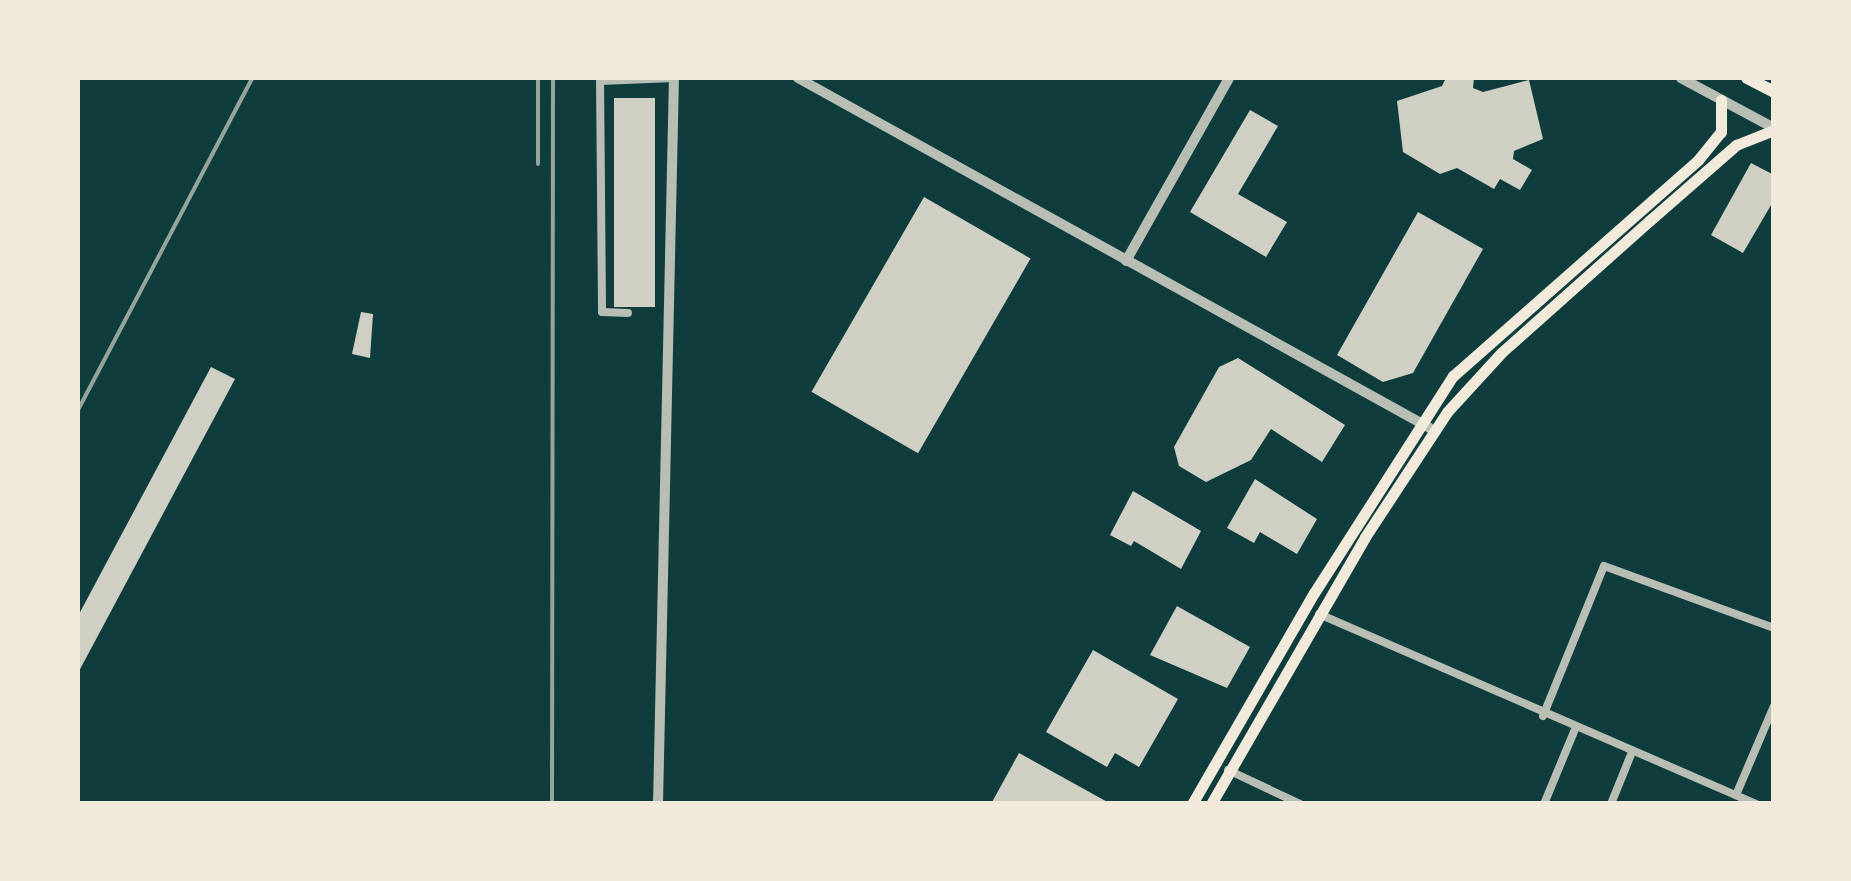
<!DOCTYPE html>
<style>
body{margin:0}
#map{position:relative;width:1851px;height:881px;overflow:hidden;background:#0f3d3e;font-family:Karla,sans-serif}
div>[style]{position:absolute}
.building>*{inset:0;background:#cfcfc3;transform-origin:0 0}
.minor>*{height:8px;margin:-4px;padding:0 4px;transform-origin:4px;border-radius:4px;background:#b8beb3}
.tertiary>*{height:10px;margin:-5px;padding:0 5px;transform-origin:5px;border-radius:5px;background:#b8beb3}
.secondary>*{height:11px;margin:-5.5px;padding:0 5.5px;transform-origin:5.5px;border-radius:5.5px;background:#f1e9da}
.trunk>*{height:12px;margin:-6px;padding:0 6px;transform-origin:6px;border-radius:6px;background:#f1e9da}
.rail>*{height:4px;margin:-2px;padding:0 2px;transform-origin:2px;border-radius:2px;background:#97a49c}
span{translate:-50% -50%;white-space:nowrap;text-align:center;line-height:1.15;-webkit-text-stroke:8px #f1e9da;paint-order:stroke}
.frame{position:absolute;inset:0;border:80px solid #f1e9da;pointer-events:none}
</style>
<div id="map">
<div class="building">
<i style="clip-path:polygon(1446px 78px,1474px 78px,1473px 88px,1483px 92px,1529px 80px,1543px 139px,1514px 151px,1513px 159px,1532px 170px,1520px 190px,1500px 179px,1494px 189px,1457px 168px,1440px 174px,1403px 152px,1397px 101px,1442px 86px)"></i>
<i style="left:614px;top:98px;width:41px;height:209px"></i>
<i style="clip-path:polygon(1250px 110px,1278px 126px,1238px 194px,1287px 222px,1266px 257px,1190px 212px)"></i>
<i style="clip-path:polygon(1751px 163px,1774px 175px,1774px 200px,1743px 253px,1711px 235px)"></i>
<i style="left:924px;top:197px;width:123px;height:225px;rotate:30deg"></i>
<i style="clip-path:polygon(1418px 212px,1483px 249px,1413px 373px,1383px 382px,1337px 355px)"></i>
<i style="clip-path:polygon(361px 312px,373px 314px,370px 358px,352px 354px)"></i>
<i style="clip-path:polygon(1238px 358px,1345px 425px,1322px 462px,1271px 429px,1251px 460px,1206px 482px,1179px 466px,1174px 447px,1219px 367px)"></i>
<i style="clip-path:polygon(211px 367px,235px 379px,78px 673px,78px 616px)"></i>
<i style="clip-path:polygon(1255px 479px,1317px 519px,1297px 554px,1260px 532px,1254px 543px,1227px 528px)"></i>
<i style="clip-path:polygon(1133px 491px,1201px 531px,1181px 569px,1134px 541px,1131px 546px,1110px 535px)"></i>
<i style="clip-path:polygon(1177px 606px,1250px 647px,1227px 688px,1150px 655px)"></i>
<i style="clip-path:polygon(1093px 650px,1178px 699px,1139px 767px,1115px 753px,1107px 767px,1046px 732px)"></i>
<i style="clip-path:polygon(1019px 753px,1111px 804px,991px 804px)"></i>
</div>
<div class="minor">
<i style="left:600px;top:78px;width:234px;rotate:89.5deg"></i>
<i style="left:602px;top:312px;width:26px;rotate:2deg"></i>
<i style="left:601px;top:81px;width:73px;rotate:-2.4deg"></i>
<i style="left:1319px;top:614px;width:477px;rotate:23.5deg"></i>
<i style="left:1543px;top:716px;width:162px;rotate:-67.9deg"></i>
<i style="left:1604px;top:566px;width:181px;rotate:20deg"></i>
<i style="left:1228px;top:770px;width:80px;rotate:25.3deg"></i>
<i style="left:1736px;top:795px;width:97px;rotate:-66.9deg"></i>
<i style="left:1544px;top:804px;width:81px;rotate:-67.5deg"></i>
<i style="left:1611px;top:804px;width:56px;rotate:-68deg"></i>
</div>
<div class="tertiary">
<i style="left:798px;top:78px;width:722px;rotate:28.98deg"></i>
<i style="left:1681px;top:78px;width:106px;rotate:28.3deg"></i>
<i style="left:1126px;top:261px;width:210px;rotate:-60.6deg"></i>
<i style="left:658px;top:804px;width:726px;rotate:-88.74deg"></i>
</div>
<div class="secondary">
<i style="left:1192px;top:804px;width:244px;rotate:-60deg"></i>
<i style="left:1314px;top:593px;width:258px;rotate:-57.4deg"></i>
<i style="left:1453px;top:376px;width:327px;rotate:-41.4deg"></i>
<i style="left:1698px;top:160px;width:36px;rotate:-51deg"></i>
<i style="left:1721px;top:132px;width:32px;rotate:-90deg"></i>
<i style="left:1211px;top:804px;width:308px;rotate:-60deg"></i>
<i style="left:1365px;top:537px;width:149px;rotate:-56.7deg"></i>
<i style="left:1447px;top:412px;width:81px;rotate:-47.5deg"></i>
<i style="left:1502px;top:352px;width:197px;rotate:-41.7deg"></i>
<i style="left:1649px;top:221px;width:116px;rotate:-41.1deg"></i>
<i style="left:1736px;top:145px;width:41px;rotate:-21.5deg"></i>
</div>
<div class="trunk">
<i style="left:1747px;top:78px;width:30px;rotate:27deg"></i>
</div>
<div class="rail">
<i style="left:538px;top:78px;width:86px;rotate:90deg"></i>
<i style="left:78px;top:410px;width:375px;rotate:-62.3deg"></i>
<i style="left:552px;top:804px;width:726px;rotate:-89.92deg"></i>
</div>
<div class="frame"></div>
</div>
